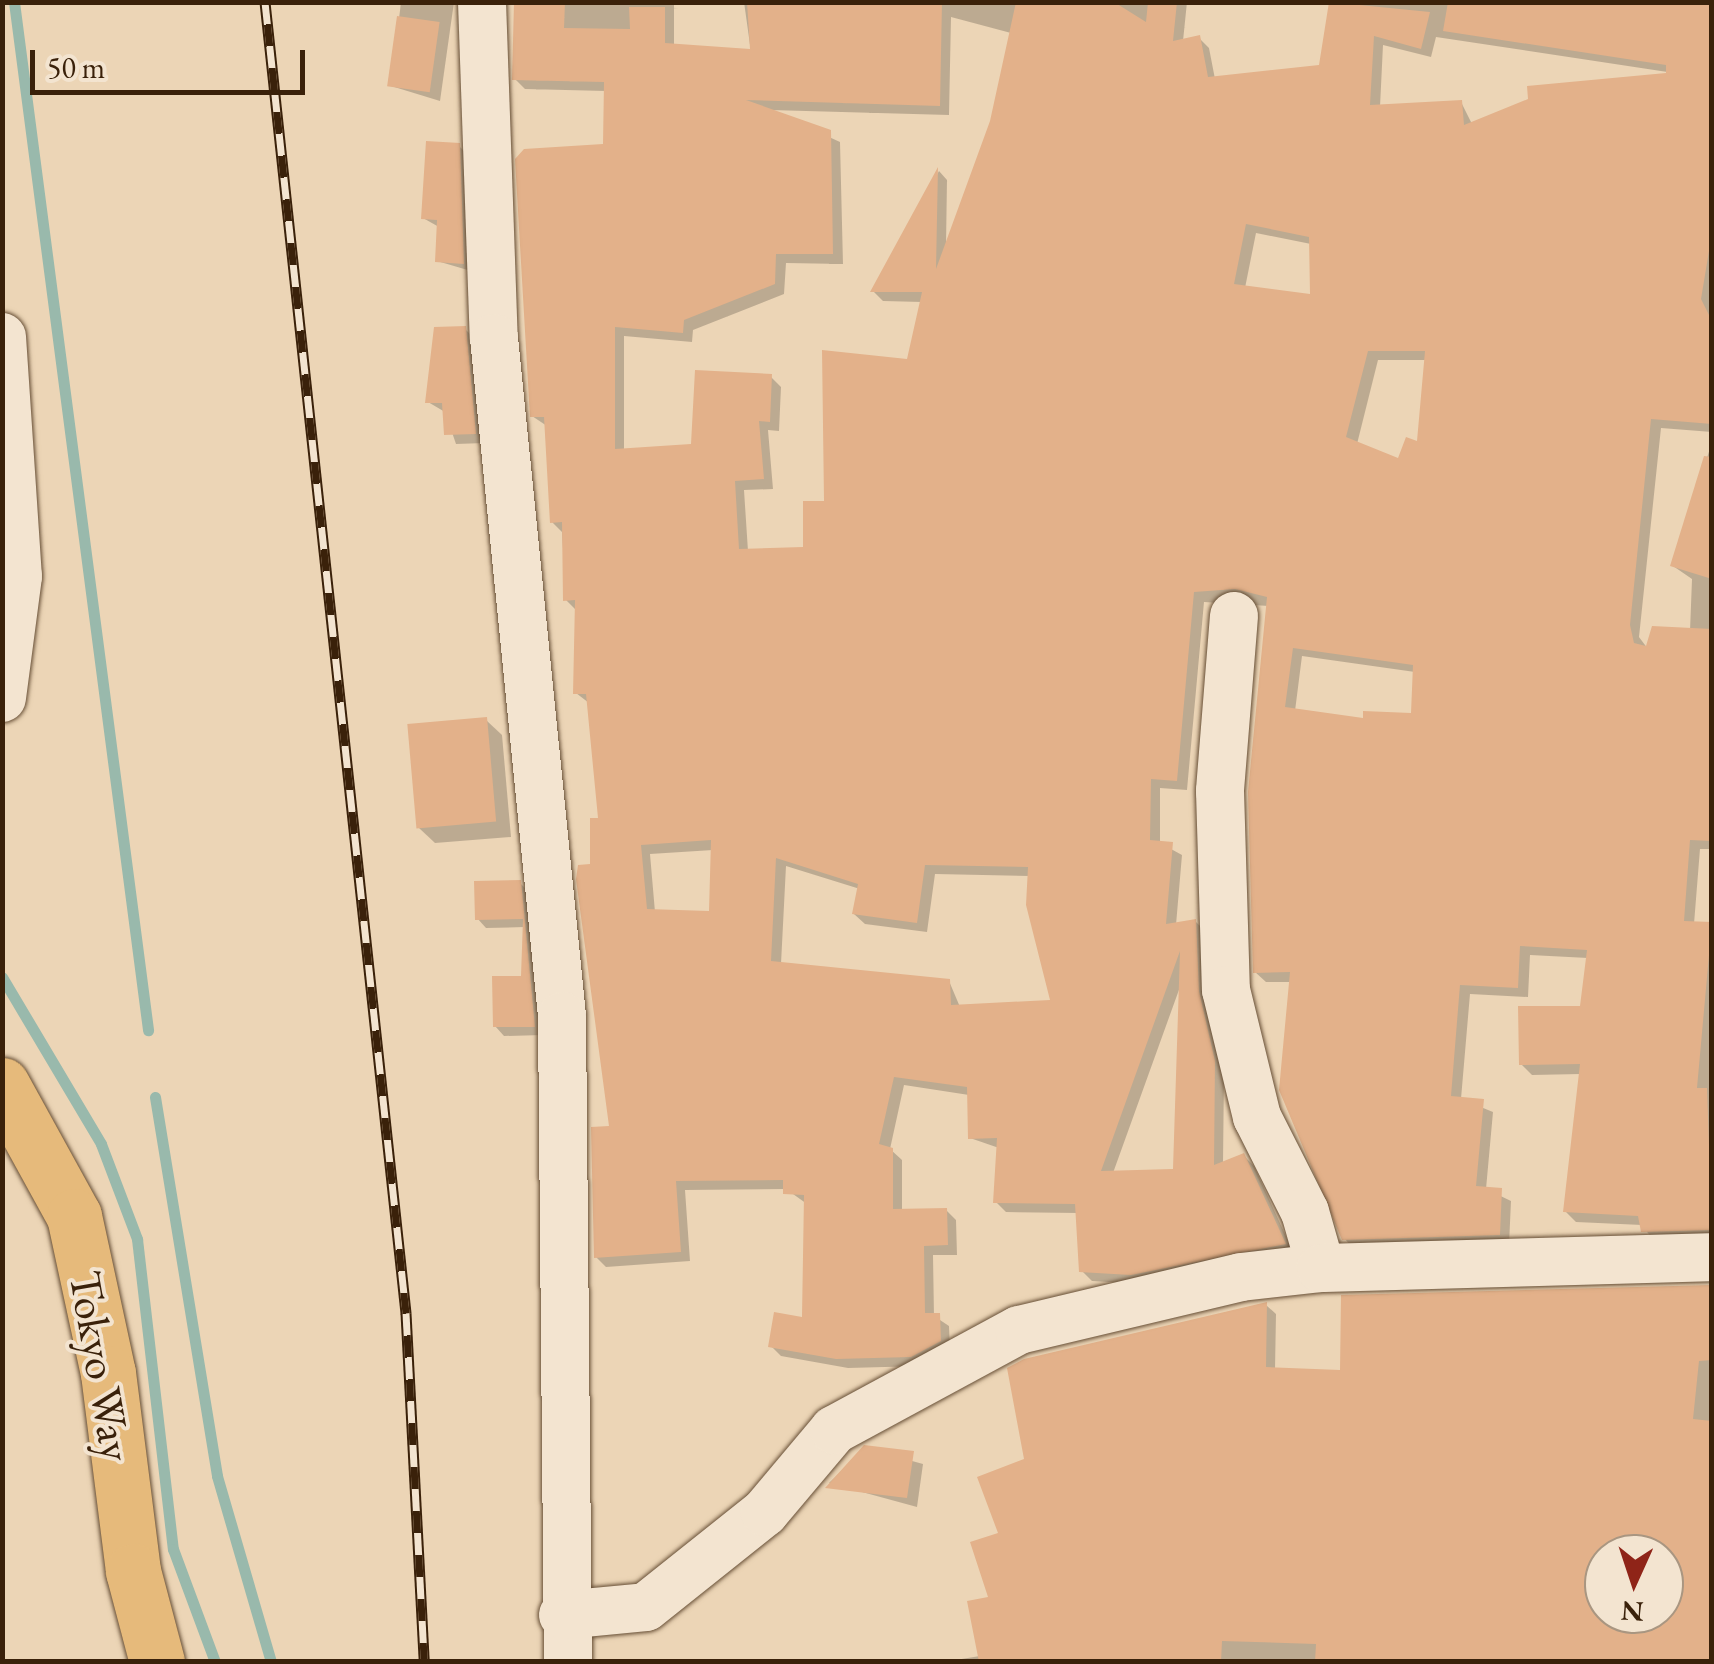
<!DOCTYPE html>
<style>
body{margin:0}
#map{position:relative;width:1714px;height:1664px;overflow:hidden;background:#ecd5b6;font-family:"EB Garamond",serif}
div>[style]{position:absolute}
.shadow>*{inset:0;background:#0003}
.stream>*{height:11px;margin:-5.5px;padding:0 5.5px;transform-origin:5.5px;border-radius:5.5px;background:#99b9ac}
.building>*{inset:0;background:#e3b18a;transform-origin:0 0}
.roads{filter:drop-shadow(0 0 2px #664e35) drop-shadow(0 0 2px #664e35)}
.minor>*{height:48px;margin:-24px;padding:0 24px;transform-origin:24px;border-radius:24px;background:#f3e4d0}
.major>*{height:55px;margin:-27.5px;padding:0 27.5px;transform-origin:27.5px;border-radius:27.5px;background:#e6ba7b}
.rail>*{height:11px;margin-top:-5.5px;transform-origin:0;background:repeating-linear-gradient(90deg,#f3e4d0 0 22px,#3a210a 0 44px);box-sizing:border-box;border-block:2px solid #3a210a}
span{translate:-50% -50%;white-space:nowrap;text-align:center;line-height:1.15;-webkit-text-stroke:8px #f3e4d0;paint-order:stroke}
.street-label{font-size:45px;color:#3a210a}
.frame{position:absolute;inset:0;border:5px solid #3a210a;pointer-events:none}
.north{position:absolute;left:1584px;top:1534px;width:100px;height:100px;box-sizing:border-box;background:#f3e4d0;border:2px solid #a99681;border-radius:50%;rotate:183deg;font-size:28px;font-weight:700;line-height:40px;text-align:center;color:#3a210a}
.north::after{content:'';display:block;margin:auto;width:35px;height:45px;background:#8f2418;clip-path:polygon(50% 0,100% 100%,50% 72%,0 100%)}
.scale{position:absolute;left:30px;top:50px;width:275px;height:45px;box-sizing:border-box;border:5px solid #3a210a;border-top:0;padding-left:12px;font-size:30px;line-height:35px;white-space:nowrap;color:#3a210a;-webkit-text-stroke:8px #f3e4d0;paint-order:stroke}
</style>
<div id="map">
<div class="shadow">
<i style="clip-path:polygon(401px 2px,454px 2px,440px 101px,391px 86px)"></i>
<i style="clip-path:polygon(evenodd,516px 2px,674px 2px,674px 46px,751px 52px,744px 2px,1187px 2px,1183px 41px,1199px 38px,1209px 48px,1215px 79px,1322px 68px,1332px 2px,1712px 2px,1712px 432px,1661px 428px,1639px 637px,1648px 649px,1690px 631px,1692px 579px,1673px 566px,1712px 442px,1712px 849px,1700px 849px,1694px 924px,1712px 925px,1712px 1241px,1654px 1241px,1642px 1225px,1576px 1222px,1566px 1212px,1581px 1074px,1532px 1075px,1521px 1064px,1583px 1008px,1588px 958px,1530px 955px,1528px 997px,1470px 994px,1461px 1099px,1493px 1112px,1486px 1189px,1511px 1201px,1509px 1245px,1354px 1249px,1344px 1238px,1292px 982px,1266px 982px,1255px 972px,1269px 606px,1204px 602px,1187px 790px,1160px 788px,1160px 843px,1182px 855px,1176px 925px,1196px 922px,1206px 932px,1224px 1073px,1223px 1164px,1244px 1156px,1254px 1166px,1294px 1254px,1143px 1284px,1092px 1281px,1081px 1270px,1078px 1213px,1006px 1212px,996px 1202px,999px 1148px,970px 1138px,969px 1095px,904px 1085px,890px 1149px,902px 1160px,902px 1211px,946px 1210px,956px 1220px,957px 1255px,933px 1255px,934px 1316px,949px 1326px,950px 1351px,922px 1366px,848px 1368px,781px 1356px,771px 1346px,804px 1320px,807px 1204px,786px 1189px,685px 1190px,690px 1261px,606px 1267px,596px 1257px,612px 1129px,593px 866px,601px 820px,589px 703px,576px 693px,576px 610px,566px 600px,562px 532px,552px 522px,547px 426px,532px 416px,518px 160px,606px 146px,606px 91px,525px 89px,515px 79px,516px 2px,951px 17px,1011px 33px,993px 121px,946px 246px,947px 180px,939px 171px,873px 291px,883px 301px,922px 302px,909px 362px,805px 549px,748px 551px,744px 490px,773px 489px,768px 430px,779px 431px,781px 387px,770px 376px,694px 447px,624px 451px,624px 336px,692px 342px,693px 330px,784px 294px,786px 263px,843px 264px,840px 142px,770px 110px,949px 115px,951px 17px,516px 2px,1436px 37px,1674px 73px,1472px 124px,1461px 102px,1380px 107px,1383px 45px,1431px 57px,1436px 37px,516px 2px,1256px 233px,1311px 244px,1312px 297px,1245px 288px,1256px 233px,516px 2px,1378px 360px,1427px 360px,1419px 445px,1399px 461px,1357px 444px,1378px 360px,516px 2px,1302px 656px,1415px 672px,1413px 716px,1365px 721px,1295px 711px,1302px 656px,516px 2px,713px 850px,712px 913px,655px 912px,650px 854px,713px 850px,516px 2px,786px 866px,860px 889px,854px 914px,865px 924px,927px 932px,935px 874px,1030px 876px,1053px 1002px,960px 1007px,949px 981px,781px 964px,786px 866px,516px 2px,1180px 987px,1176px 1171px,1113px 1173px,1180px 987px)"></i>
<i style="clip-path:polygon(458px 145px,467px 154px,471px 271px,437px 261px,439px 227px,423px 218px)"></i>
<i style="clip-path:polygon(465px 329px,475px 339px,485px 443px,456px 444px,445px 412px,428px 402px)"></i>
<i style="clip-path:polygon(486px 720px,502px 735px,511px 837px,435px 843px,419px 828px)"></i>
<i style="clip-path:polygon(520px 883px,529px 892px,543px 1035px,504px 1036px,495px 1026px,523px 979px,525px 927px,486px 928px,477px 918px)"></i>
<i style="clip-path:polygon(evenodd,1712px 1287px,1712px 1662px,943px 1662px,980px 1656px,1001px 1535px,1027px 1460px,1266px 1305px,1276px 1314px,1275px 1370px,1342px 1373px,1712px 1287px,1604px 1554px,1664px 1554px,1664px 1614px,1604px 1614px,1604px 1554px)"></i>
<i style="clip-path:polygon(865px 1448px,923px 1464px,917px 1507px,829px 1483px)"></i>
</div>
<div class="stream">
<i style="left:14px;top:2px;width:1037px;rotate:82.57deg"></i>
<i style="left:2px;top:977px;width:194px;rotate:59.3deg"></i>
<i style="left:101px;top:1144px;width:102px;rotate:69.2deg"></i>
<i style="left:137px;top:1239px;width:312px;rotate:83.4deg"></i>
<i style="left:173px;top:1549px;width:121px;rotate:69.6deg"></i>
<i style="left:155px;top:1097px;width:384px;rotate:80.7deg"></i>
<i style="left:217px;top:1476px;width:194px;rotate:73.8deg"></i>
</div>
<div class="building">
<i style="clip-path:polygon(evenodd,514px 2px,565px 2px,564px 28px,630px 29px,629px 7px,665px 7px,665px 43px,750px 49px,747px 2px,942px 2px,940px 106px,746px 100px,831px 130px,833px 254px,776px 254px,775px 284px,684px 320px,683px 333px,615px 327px,615px 449px,691px 444px,695px 370px,772px 374px,770px 422px,759px 421px,764px 479px,735px 481px,739px 549px,803px 547px,803px 501px,824px 501px,822px 350px,907px 359px,922px 292px,870px 292px,938px 167px,936px 269px,990px 121px,1016px 2px,1114px 2px,1146px 22px,1148px 2px,1177px 2px,1173px 41px,1200px 35px,1208px 77px,1319px 65px,1329px 2px,1430px 12px,1421px 49px,1374px 36px,1370px 105px,1462px 100px,1464px 125px,1528px 99px,1527px 86px,1666px 73px,1666px 65px,1443px 31px,1448px 2px,1712px 2px,1712px 233px,1701px 299px,1712px 321px,1712px 424px,1651px 419px,1630px 625px,1634px 643px,1646px 646px,1652px 626px,1712px 629px,1712px 841px,1690px 840px,1684px 921px,1712px 922px,1697px 1088px,1707px 1088px,1712px 1230px,1641px 1232px,1638px 1216px,1563px 1212px,1580px 1064px,1519px 1065px,1518px 1006px,1580px 1006px,1587px 950px,1520px 946px,1518px 988px,1460px 985px,1451px 1096px,1484px 1099px,1476px 1186px,1502px 1188px,1500px 1235px,1342px 1240px,1279px 1090px,1290px 972px,1253px 973px,1248px 792px,1267px 597px,1235px 589px,1194px 592px,1177px 781px,1151px 779px,1150px 840px,1173px 842px,1166px 924px,1196px 919px,1199px 991px,1215px 1061px,1214px 1165px,1244px 1153px,1286px 1244px,1131px 1275px,1079px 1272px,1075px 1204px,993px 1203px,997px 1138px,968px 1139px,967px 1087px,894px 1077px,879px 1144px,893px 1148px,893px 1209px,947px 1208px,948px 1245px,924px 1246px,925px 1313px,940px 1313px,941px 1341px,911px 1357px,836px 1359px,768px 1347px,774px 1312px,802px 1317px,804px 1195px,783px 1194px,783px 1180px,676px 1181px,681px 1252px,594px 1258px,591px 1127px,609px 1126px,576px 879px,578px 865px,590px 864px,590px 818px,598px 818px,586px 694px,573px 694px,575px 600px,563px 601px,562px 522px,550px 523px,544px 417px,530px 417px,515px 159px,524px 149px,603px 144px,604px 82px,512px 80px,514px 2px,1246px 224px,1309px 237px,1310px 294px,1234px 284px,1246px 224px,514px 2px,1368px 351px,1425px 351px,1417px 441px,1406px 437px,1398px 458px,1346px 437px,1368px 351px,514px 2px,1293px 648px,1413px 665px,1411px 713px,1363px 711px,1363px 718px,1285px 707px,1293px 648px,514px 2px,711px 840px,709px 911px,647px 909px,641px 845px,711px 840px,514px 2px,776px 858px,858px 884px,852px 914px,917px 923px,925px 865px,1028px 867px,1026px 905px,1050px 1000px,951px 1005px,950px 979px,771px 961px,776px 858px,514px 2px,1180px 951px,1173px 1169px,1101px 1171px,1180px 951px)"></i>
<i style="left:397px;top:16px;width:43px;height:71px;rotate:8deg"></i>
<i style="clip-path:polygon(426px 141px,460px 143px,464px 264px,435px 262px,437px 220px,421px 219px)"></i>
<i style="clip-path:polygon(466px 326px,476px 434px,444px 435px,442px 403px,425px 403px,434px 327px)"></i>
<i style="clip-path:polygon(1704px 456px,1712px 457px,1712px 579px,1670px 566px)"></i>
<i style="left:487px;top:717px;width:105px;height:80px;rotate:85deg"></i>
<i style="clip-path:polygon(521px 880px,535px 1027px,493px 1027px,492px 976px,521px 976px,523px 919px,475px 920px,474px 881px)"></i>
<i style="clip-path:polygon(evenodd,1712px 1285px,1712px 1360px,1699px 1361px,1693px 1419px,1712px 1421px,1712px 1662px,1315px 1662px,1316px 1644px,1222px 1641px,1221px 1662px,979px 1662px,967px 1601px,988px 1597px,970px 1542px,998px 1533px,977px 1477px,1024px 1459px,1007px 1368px,1024px 1359px,1267px 1302px,1266px 1367px,1340px 1370px,1341px 1295px,1712px 1285px,1604px 1554px,1668px 1554px,1664px 1614px,1604px 1614px,1604px 1554px)"></i>
<i style="clip-path:polygon(864px 1445px,914px 1451px,907px 1498px,825px 1488px)"></i>
</div>
<div class="roads">
<div class="minor">
<i style="left:482px;top:2px;width:336px;rotate:88deg"></i>
<i style="left:494px;top:338px;width:681px;rotate:84.27deg"></i>
<i style="left:562px;top:1016px;width:646px;rotate:89.47deg"></i>
<i style="left:2px;top:337px;width:240px;rotate:86.2deg"></i>
<i style="left:18px;top:576px;width:123px;rotate:97.5deg"></i>
<i style="left:1234px;top:616px;width:176px;rotate:94.6deg"></i>
<i style="left:1220px;top:791px;width:199px;rotate:88.3deg"></i>
<i style="left:1226px;top:990px;width:131px;rotate:76.3deg"></i>
<i style="left:1257px;top:1117px;width:106px;rotate:63.2deg"></i>
<i style="left:1305px;top:1212px;width:58px;rotate:74.1deg"></i>
<i style="left:563px;top:1615px;width:83px;rotate:-5.5deg"></i>
<i style="left:646px;top:1607px;width:152px;rotate:-38.6deg"></i>
<i style="left:765px;top:1512px;width:107px;rotate:-49.9deg"></i>
<i style="left:834px;top:1430px;width:210px;rotate:-28.4deg"></i>
<i style="left:1019px;top:1330px;width:228px;rotate:-13.4deg"></i>
<i style="left:1241px;top:1277px;width:81px;rotate:-6.4deg"></i>
<i style="left:1321px;top:1268px;width:391px;rotate:-1.6deg"></i>
</div>
<div class="major">
<i style="left:2px;top:1085px;width:149px;rotate:61.2deg"></i>
<i style="left:74px;top:1216px;width:161px;rotate:77.8deg"></i>
<i style="left:108px;top:1373px;width:200px;rotate:82.8deg"></i>
<i style="left:133px;top:1571px;width:94px;rotate:75.2deg"></i>
</div>
</div>
<div class="rail">
<i style="left:265px;top:2px;width:1319px;rotate:83.86deg"></i>
<i style="left:406px;top:1313px;width:349px;rotate:87deg"></i>
</div>
<div class="street-label">
<span style="left:101px;top:1366px;rotate:80deg">Tokyo Way</span>
</div>
<div class="frame"></div>
<div class="north">N</div>
<div class="scale">50 m</div>
</div>
